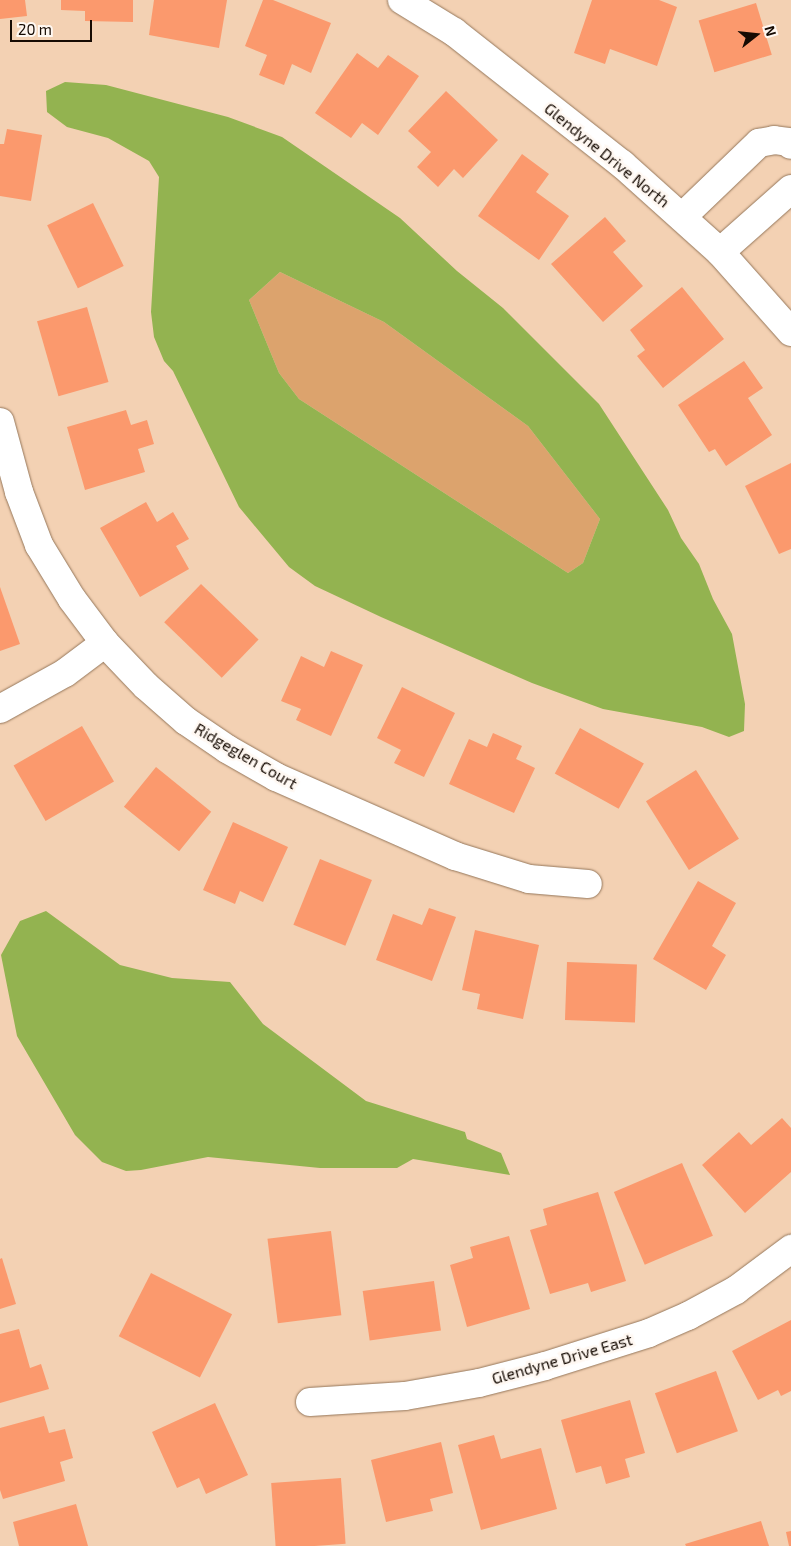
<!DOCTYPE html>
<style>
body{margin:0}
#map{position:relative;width:791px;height:1546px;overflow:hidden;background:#f3d1b3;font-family:"Exo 2",sans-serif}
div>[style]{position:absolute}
.green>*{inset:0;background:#dca36d}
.water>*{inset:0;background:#93b350}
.building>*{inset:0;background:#fb996d;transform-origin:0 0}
.roads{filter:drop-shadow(0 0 1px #95775b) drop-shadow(0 0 1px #95775b)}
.minor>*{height:28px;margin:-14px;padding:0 14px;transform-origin:14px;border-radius:14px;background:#fff}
span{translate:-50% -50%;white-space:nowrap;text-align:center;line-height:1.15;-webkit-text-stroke:5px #fff8f2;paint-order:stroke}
.street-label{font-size:16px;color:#160b03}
.north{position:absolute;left:731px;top:10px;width:50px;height:50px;-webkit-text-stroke:4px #fff8f2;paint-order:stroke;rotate:74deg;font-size:14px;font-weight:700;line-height:20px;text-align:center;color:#160b03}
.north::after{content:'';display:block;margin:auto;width:18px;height:22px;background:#160b03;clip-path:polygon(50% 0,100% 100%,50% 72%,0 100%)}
.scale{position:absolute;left:10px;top:20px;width:82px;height:22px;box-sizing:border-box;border:2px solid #160b03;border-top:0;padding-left:6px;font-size:15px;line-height:18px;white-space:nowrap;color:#160b03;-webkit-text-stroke:4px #fff8f2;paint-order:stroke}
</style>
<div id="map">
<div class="green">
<i style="clip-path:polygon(280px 272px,384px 322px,528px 426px,600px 519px,583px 563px,568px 573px,299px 399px,279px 373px,249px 300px)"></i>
</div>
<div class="water">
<i style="clip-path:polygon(evenodd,65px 82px,106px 85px,228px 117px,282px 137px,400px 218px,457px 271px,503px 308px,599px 404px,668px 510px,681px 538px,699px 564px,713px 599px,732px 634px,745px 704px,744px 731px,729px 737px,702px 727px,603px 709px,532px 683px,381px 617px,315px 586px,289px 567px,239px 507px,173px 371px,164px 361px,154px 337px,151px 312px,159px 177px,149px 161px,108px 138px,67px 127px,47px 112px,46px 91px,65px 82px,280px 272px,384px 322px,528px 426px,600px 519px,583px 563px,568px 573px,299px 399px,279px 373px,249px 300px,280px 272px)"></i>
<i style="clip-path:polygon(46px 911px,120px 965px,172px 978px,230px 982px,263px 1024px,366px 1101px,465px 1132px,467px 1139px,501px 1153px,510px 1175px,413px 1159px,397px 1168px,320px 1168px,208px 1157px,141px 1170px,126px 1171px,102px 1162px,75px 1135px,17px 1036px,1px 955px,20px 921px)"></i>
</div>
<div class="building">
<i style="clip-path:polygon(0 0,25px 0,27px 16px,0 19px)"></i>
<i style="clip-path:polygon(61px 0,133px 0,133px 22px,85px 21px,85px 11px,61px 10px)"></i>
<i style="clip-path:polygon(154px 0,227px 0,219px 48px,149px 35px)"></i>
<i style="clip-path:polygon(263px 0,273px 0,331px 23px,311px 73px,292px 64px,284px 85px,259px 75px,267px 55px,245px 46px)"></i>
<i style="clip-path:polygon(592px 0,659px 0,677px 7px,657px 66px,610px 49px,605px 64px,574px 53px)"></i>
<i style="left:756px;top:3px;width:54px;height:60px;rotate:73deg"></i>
<i style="clip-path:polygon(357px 53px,378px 68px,388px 55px,419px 76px,378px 135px,362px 123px,351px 138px,315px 113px)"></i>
<i style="clip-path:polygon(446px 91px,498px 140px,463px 178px,454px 169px,438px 187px,417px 167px,431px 152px,408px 131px)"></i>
<i style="clip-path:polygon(7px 129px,42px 135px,31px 201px,0 196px,0 144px,4px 144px)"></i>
<i style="clip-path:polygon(522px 154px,549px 174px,536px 192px,569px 216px,539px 260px,478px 216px)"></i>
<i style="left:93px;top:203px;width:70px;height:51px;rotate:64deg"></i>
<i style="clip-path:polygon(605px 217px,626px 241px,613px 252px,643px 286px,603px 322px,551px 264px)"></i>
<i style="clip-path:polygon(682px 287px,724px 339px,663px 388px,637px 356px,645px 350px,630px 330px)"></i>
<i style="left:87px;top:307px;width:78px;height:52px;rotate:74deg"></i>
<i style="clip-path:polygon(744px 361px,763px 388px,748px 398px,772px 435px,726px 466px,715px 449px,709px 452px,678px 405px)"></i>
<i style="clip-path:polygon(126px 410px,131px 425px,147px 420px,154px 444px,138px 449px,145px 472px,85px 490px,67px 427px)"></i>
<i style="clip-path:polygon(791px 463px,791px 549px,779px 554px,745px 486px)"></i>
<i style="clip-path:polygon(146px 502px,157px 522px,173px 512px,189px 539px,176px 546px,189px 569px,140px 597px,100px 528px)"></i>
<i style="left:201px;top:584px;width:80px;height:53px;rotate:44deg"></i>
<i style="clip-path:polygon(0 587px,20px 644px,0 651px)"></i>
<i style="clip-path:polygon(331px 651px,363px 665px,331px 736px,296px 720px,301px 709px,281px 701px,301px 656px,324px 667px)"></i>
<i style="clip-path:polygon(402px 687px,455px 713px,424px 777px,394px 763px,401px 750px,377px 738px)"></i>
<i style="left:82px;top:726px;width:64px;height:79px;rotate:60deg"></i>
<i style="left:580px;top:728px;width:73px;height:52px;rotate:29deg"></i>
<i style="clip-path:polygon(493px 733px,522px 746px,516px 759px,535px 768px,514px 813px,449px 784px,469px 739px,487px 747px)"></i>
<i style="left:156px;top:767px;width:71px;height:51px;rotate:39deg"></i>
<i style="left:696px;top:770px;width:81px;height:59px;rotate:58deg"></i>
<i style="clip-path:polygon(233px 822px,288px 847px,263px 902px,240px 891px,235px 904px,203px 890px)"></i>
<i style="left:320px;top:859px;width:56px;height:71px;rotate:22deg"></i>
<i style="clip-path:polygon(698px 881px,736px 903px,712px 946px,726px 955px,706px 990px,653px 959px)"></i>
<i style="clip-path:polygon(429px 908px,456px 917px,432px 981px,376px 960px,393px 914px,422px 925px)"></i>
<i style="clip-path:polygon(475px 930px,539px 945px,523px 1019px,477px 1009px,480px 994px,462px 990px)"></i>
<i style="left:567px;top:962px;width:70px;height:58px;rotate:2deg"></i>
<i style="clip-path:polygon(782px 1118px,791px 1128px,791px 1172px,745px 1213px,702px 1165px,739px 1132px,751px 1145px)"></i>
<i style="left:682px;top:1163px;width:79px;height:74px;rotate:67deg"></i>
<i style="clip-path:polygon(598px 1192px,626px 1281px,591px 1292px,588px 1283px,550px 1294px,530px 1230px,547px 1225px,543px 1209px)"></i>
<i style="left:331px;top:1231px;width:85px;height:64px;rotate:83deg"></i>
<i style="clip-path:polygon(509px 1236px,530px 1309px,467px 1327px,450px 1265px,473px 1258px,470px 1247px)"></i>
<i style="clip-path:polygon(2px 1258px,16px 1304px,0 1309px,0 1259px)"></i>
<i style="left:151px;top:1273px;width:91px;height:71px;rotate:27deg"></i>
<i style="left:434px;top:1281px;width:50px;height:72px;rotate:82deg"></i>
<i style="clip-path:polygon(791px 1320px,791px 1391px,781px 1396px,778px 1390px,758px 1400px,732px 1351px)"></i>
<i style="clip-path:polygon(19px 1329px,30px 1368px,41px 1364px,49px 1389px,0 1403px,0 1334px)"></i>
<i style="left:716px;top:1371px;width:64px;height:65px;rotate:70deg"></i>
<i style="clip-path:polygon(630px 1400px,645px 1453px,625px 1459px,630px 1477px,606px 1484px,601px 1466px,576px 1473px,561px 1420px)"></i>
<i style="clip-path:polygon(215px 1403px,248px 1475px,206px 1494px,199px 1478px,177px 1488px,152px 1432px)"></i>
<i style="clip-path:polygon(44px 1416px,49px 1433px,65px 1429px,73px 1458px,60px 1462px,65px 1481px,3px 1499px,0 1490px,0 1428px)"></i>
<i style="clip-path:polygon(494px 1435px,501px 1459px,541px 1448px,557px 1509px,481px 1530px,458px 1445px)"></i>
<i style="clip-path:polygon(441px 1442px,453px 1493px,430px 1499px,433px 1511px,386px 1522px,371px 1460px)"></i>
<i style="left:341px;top:1478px;width:66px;height:70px;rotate:86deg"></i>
<i style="clip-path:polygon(76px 1504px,88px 1546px,19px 1546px,13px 1522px)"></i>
<i style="clip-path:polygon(761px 1521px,769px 1546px,686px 1546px,685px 1544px)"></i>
<i style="clip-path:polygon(791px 1531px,791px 1546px,789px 1546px,786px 1532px)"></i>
</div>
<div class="roads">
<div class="minor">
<i style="left:402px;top:0;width:61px;rotate:31.6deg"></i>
<i style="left:454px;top:32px;width:214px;rotate:38.2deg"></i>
<i style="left:622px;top:164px;width:132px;rotate:41.9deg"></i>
<i style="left:720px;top:252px;width:107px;rotate:48.4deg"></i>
<i style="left:682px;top:217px;width:107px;rotate:-43.9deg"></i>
<i style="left:759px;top:143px;width:15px;rotate:-11deg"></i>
<i style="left:774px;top:140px;width:14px;rotate:8deg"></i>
<i style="left:788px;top:142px;width:4px;rotate:45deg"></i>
<i style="left:720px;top:252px;width:95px;rotate:-41.6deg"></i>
<i style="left:0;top:422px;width:73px;rotate:74.8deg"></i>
<i style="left:19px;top:492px;width:57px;rotate:69.3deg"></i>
<i style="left:39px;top:545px;width:63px;rotate:58.6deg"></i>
<i style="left:72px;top:599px;width:55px;rotate:53.1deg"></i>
<i style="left:105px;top:643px;width:59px;rotate:46.4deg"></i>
<i style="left:146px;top:686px;width:53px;rotate:41.2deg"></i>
<i style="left:186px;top:721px;width:50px;rotate:34.3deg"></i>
<i style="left:227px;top:749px;width:56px;rotate:29.7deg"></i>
<i style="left:276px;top:777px;width:196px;rotate:23.8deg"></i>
<i style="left:455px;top:856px;width:77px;rotate:17.3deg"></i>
<i style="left:529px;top:879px;width:59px;rotate:4.8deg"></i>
<i style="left:0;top:709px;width:74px;rotate:-29deg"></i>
<i style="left:65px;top:673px;width:50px;rotate:-36.9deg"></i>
<i style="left:310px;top:1402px;width:95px;rotate:-3.6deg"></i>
<i style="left:405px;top:1396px;width:75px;rotate:-10deg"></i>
<i style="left:479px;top:1383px;width:68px;rotate:-14.4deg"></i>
<i style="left:545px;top:1366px;width:109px;rotate:-17.6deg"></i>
<i style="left:649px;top:1333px;width:43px;rotate:-23.6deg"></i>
<i style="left:688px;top:1316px;width:55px;rotate:-28.4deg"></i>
<i style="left:736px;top:1290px;width:69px;rotate:-36.7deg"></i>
</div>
</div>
<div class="street-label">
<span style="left:607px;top:155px;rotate:39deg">Glendyne Drive North</span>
<span style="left:246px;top:756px;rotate:30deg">Ridgeglen Court</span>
<span style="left:562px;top:1359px;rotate:-16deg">Glendyne Drive East</span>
</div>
<div class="north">N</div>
<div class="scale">20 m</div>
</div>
